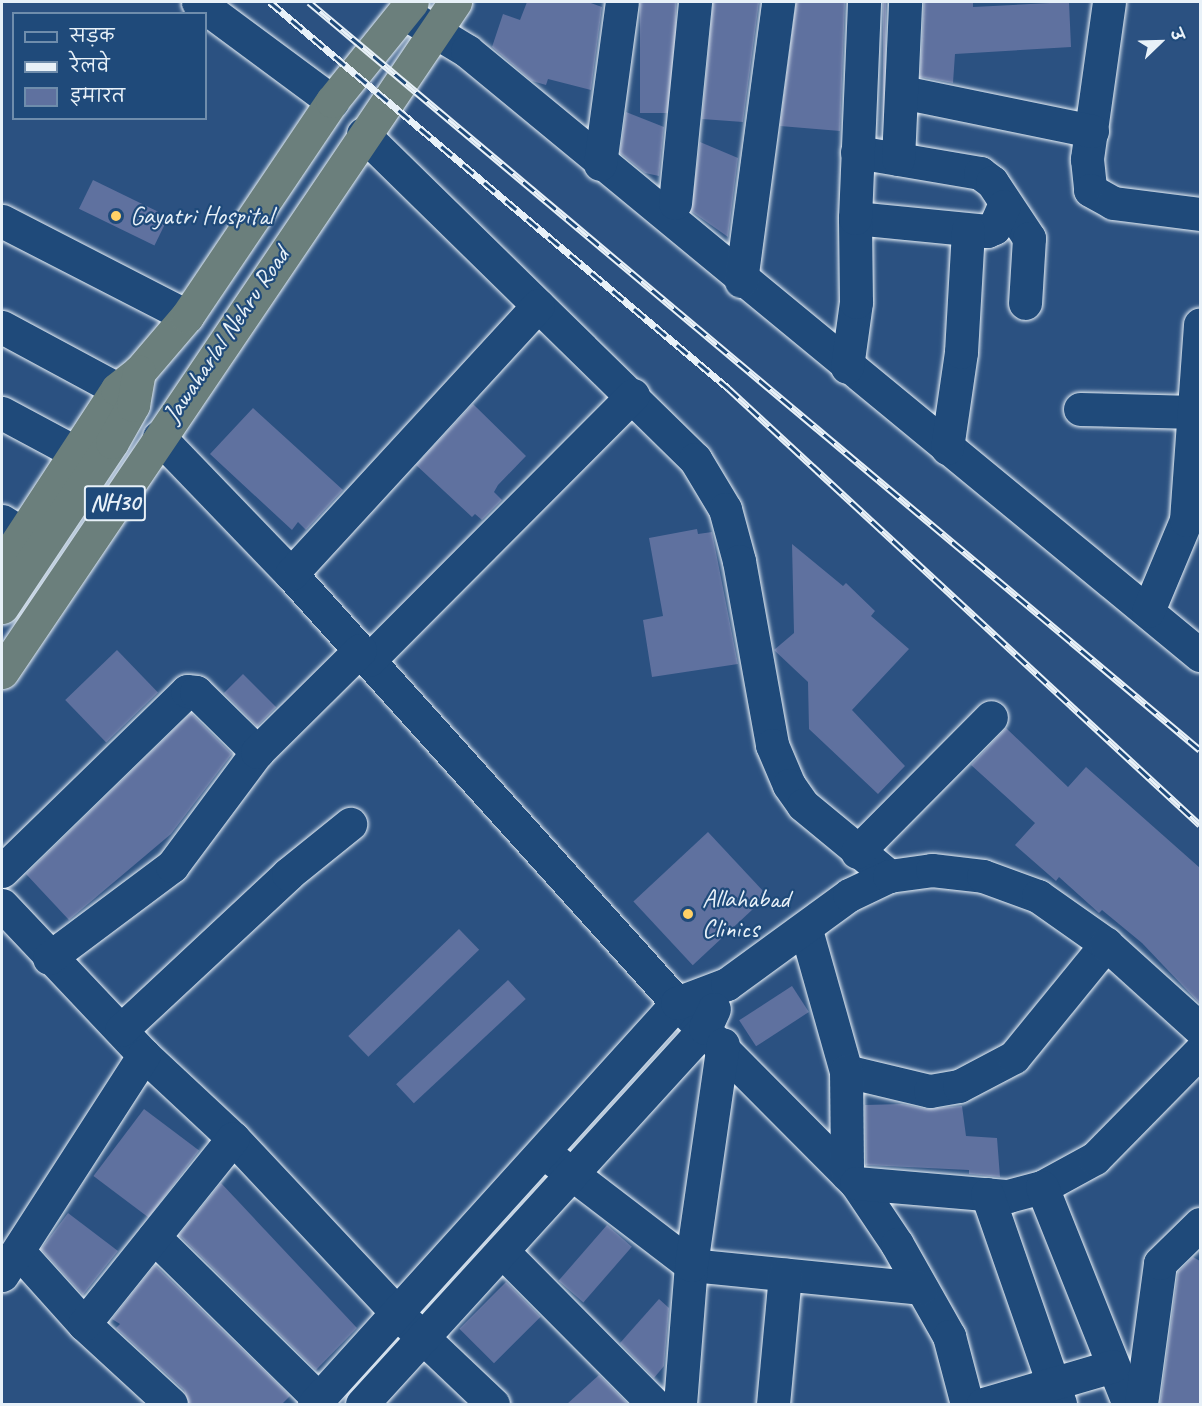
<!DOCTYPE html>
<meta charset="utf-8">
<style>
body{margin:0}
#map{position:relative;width:1202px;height:1406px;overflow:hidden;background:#2b5181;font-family:Caveat,"Playpen Sans Deva",sans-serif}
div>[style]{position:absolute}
.building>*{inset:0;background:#5f719f;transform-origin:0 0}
.roads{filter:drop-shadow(0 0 2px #e8f1f8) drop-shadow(0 0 2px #e8f1f8)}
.street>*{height:33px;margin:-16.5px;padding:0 16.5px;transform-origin:16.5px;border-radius:16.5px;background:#1f4a7a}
.highway>*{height:33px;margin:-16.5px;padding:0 16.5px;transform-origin:16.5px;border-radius:16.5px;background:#6b7f7c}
.rail>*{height:7px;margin-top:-3.5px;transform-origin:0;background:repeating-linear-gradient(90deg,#1f4a7a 0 14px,#e8f1f8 0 28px);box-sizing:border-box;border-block:2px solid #e8f1f8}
.dots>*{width:16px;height:16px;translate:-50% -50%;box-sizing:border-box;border:3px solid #1f4a7a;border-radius:50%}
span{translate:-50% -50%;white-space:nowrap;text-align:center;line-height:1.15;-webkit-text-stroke:4.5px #1f4a7a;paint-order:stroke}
.shield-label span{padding:2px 4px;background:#1f4a7a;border:2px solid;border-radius:4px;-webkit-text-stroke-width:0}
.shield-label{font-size:24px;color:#e8f1f8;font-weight:700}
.poi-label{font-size:26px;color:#e8f1f8}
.left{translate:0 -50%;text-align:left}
.street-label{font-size:26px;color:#e8f1f8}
.frame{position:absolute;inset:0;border:3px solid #e8f1f8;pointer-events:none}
.legend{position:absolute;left:12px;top:12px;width:195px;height:108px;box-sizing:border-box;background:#1f4a7a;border:2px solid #6f8dac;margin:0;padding:8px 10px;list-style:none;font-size:18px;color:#e8f1f8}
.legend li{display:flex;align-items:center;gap:12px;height:30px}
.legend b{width:30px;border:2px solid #6f8dac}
.north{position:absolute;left:1130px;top:12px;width:60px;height:60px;-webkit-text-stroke:4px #1f4a7a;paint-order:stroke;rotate:67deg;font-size:16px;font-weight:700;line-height:24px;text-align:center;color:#e8f1f8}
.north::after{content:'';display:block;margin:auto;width:21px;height:27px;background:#e8f1f8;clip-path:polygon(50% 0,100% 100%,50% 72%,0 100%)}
</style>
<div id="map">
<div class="building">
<i style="clip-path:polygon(527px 2px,588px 2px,602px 7px,591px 90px,548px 79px,546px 85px,532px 81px,492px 47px,503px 14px,520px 20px)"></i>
<i style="left:640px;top:2px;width:36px;height:111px"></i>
<i style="clip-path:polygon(713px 2px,759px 2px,743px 122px,702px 119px)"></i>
<i style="clip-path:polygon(796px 2px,845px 2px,840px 131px,780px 126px)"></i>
<i style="left:883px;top:2px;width:3px;height:134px"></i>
<i style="clip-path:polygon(924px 2px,973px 2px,973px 7px,1069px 2px,1071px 47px,955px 54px,953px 83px,920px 77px)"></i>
<i style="clip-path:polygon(626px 112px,664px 127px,659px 176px,645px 173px,620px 153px)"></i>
<i style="clip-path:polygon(700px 142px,738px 158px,728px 237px,691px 211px)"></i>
<i style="left:93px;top:180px;width:84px;height:32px;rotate:26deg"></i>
<i style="clip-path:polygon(473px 404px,526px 456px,498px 485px,494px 492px,502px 500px,482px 520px,475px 514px,472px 517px,416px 465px)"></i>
<i style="clip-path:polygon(253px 408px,343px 490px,306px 530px,298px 522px,292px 530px,210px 454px)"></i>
<i style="clip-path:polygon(697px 529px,698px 534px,712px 532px,738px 664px,652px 677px,643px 620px,663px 616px,649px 538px)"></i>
<i style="clip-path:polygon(792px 544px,843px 586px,846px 583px,875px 611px,871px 616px,909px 649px,852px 710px,905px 766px,878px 794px,809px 729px,808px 682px,774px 650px,794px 633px)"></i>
<i style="left:117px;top:650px;width:59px;height:72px;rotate:46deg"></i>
<i style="left:243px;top:674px;width:47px;height:27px;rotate:45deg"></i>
<i style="clip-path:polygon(191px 713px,232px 754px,171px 834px,69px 920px,26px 874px)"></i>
<i style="clip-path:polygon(1006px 728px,1068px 787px,1086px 767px,1200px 868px,1200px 1004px,1142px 943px,1102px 910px,1099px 913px,1059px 877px,1056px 881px,1015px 845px,1035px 823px,971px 765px)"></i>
<i style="left:708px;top:832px;width:87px;height:102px;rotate:47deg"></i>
<i style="left:459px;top:929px;width:29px;height:154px;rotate:46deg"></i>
<i style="left:508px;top:980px;width:26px;height:153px;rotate:47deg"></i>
<i style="left:792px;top:986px;width:31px;height:63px;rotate:57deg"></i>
<i style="clip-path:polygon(902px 1104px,926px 1109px,962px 1106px,966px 1136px,997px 1138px,1000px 1177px,969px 1174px,969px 1170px,866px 1165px,865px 1105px)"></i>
<i style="left:144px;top:1109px;width:69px;height:84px;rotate:37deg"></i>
<i style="clip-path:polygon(221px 1183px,357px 1328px,316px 1370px,179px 1235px)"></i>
<i style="clip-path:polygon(68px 1213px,118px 1251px,83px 1295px,41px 1249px)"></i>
<i style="left:607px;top:1225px;width:33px;height:74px;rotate:41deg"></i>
<i style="clip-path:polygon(1193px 1257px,1200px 1261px,1200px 1404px,1160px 1404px,1178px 1272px)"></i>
<i style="clip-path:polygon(155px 1265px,290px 1396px,282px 1404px,189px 1404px,184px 1390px,116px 1328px,120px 1324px,112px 1319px)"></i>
<i style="left:506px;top:1282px;width:49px;height:66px;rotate:45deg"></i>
<i style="clip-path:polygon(659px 1299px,669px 1308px,664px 1366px,654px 1378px,620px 1343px)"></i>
<i style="clip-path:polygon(599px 1375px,627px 1403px,567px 1404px)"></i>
</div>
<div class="roads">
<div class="street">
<i style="left:198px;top:2px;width:167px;rotate:36.5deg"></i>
<i style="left:1109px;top:2px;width:159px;rotate:98deg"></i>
<i style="left:1087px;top:159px;width:31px;rotate:84deg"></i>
<i style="left:1090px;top:190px;width:26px;rotate:29deg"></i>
<i style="left:1113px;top:203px;width:88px;rotate:7.2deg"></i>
<i style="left:404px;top:13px;width:74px;rotate:31.1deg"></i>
<i style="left:467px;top:51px;width:950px;rotate:39.49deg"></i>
<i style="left:902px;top:92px;width:194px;rotate:11.6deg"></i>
<i style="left:363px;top:134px;width:465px;rotate:44.4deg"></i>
<i style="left:695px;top:459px;width:58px;rotate:59deg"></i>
<i style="left:725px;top:509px;width:54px;rotate:74.9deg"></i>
<i style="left:739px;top:561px;width:187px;rotate:79.8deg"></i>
<i style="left:772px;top:745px;width:43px;rotate:67deg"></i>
<i style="left:789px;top:785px;width:24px;rotate:55deg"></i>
<i style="left:803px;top:805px;width:112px;rotate:39.5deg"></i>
<i style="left:857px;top:152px;width:125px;rotate:9.7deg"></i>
<i style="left:980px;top:173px;width:15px;rotate:37deg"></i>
<i style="left:992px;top:182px;width:67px;rotate:56.5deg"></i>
<i style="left:1029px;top:238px;width:65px;rotate:93.5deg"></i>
<i style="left:898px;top:159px;width:157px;rotate:-87.4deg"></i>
<i style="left:600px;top:164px;width:163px;rotate:-82.3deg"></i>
<i style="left:675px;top:203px;width:202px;rotate:-84.3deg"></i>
<i style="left:855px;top:218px;width:133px;rotate:5.6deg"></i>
<i style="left:987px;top:231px;width:8px;rotate:-23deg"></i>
<i style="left:994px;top:228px;width:24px;rotate:-66deg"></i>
<i style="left:2px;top:221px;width:208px;rotate:27.2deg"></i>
<i style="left:741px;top:281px;width:281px;rotate:-82.4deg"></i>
<i style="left:2px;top:327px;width:131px;rotate:28.3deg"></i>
<i style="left:847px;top:367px;width:66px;rotate:-82.1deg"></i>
<i style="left:856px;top:302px;width:84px;rotate:-90.7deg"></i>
<i style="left:855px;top:218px;width:216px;rotate:-87.6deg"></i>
<i style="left:1080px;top:409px;width:114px;rotate:1.5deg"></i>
<i style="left:2px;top:413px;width:81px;rotate:28.2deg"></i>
<i style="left:159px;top:437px;width:190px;rotate:46.1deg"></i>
<i style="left:291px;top:574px;width:577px;rotate:48.02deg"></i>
<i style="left:677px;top:1003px;width:254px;rotate:45.2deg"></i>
<i style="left:856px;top:1183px;width:73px;rotate:56.1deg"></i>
<i style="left:897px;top:1244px;width:106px;rotate:60.5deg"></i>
<i style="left:949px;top:1336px;width:70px;rotate:75.2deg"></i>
<i style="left:947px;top:448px;width:97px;rotate:-81.7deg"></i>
<i style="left:961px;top:352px;width:122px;rotate:-86.7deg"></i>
<i style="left:2px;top:521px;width:25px;rotate:32deg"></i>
<i style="left:291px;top:574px;width:365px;rotate:-47.4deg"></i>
<i style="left:1148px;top:611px;width:99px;rotate:-67.3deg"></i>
<i style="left:1186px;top:520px;width:196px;rotate:-85.9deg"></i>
<i style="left:369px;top:660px;width:374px;rotate:-45.1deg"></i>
<i style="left:857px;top:852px;width:190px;rotate:-45.2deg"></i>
<i style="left:2px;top:871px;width:258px;rotate:-44.2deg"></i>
<i style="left:187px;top:691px;width:9px;rotate:6deg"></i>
<i style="left:196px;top:692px;width:86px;rotate:44.5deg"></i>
<i style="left:2px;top:905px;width:207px;rotate:46.6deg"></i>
<i style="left:144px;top:1055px;width:122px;rotate:43deg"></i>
<i style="left:233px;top:1138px;width:241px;rotate:46.8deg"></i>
<i style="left:398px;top:1314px;width:131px;rotate:43.5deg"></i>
<i style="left:806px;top:930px;width:147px;rotate:74.2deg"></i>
<i style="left:846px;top:1071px;width:86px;rotate:13.4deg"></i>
<i style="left:930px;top:1091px;width:29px;rotate:-10deg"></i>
<i style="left:959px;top:1086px;width:62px;rotate:-27.8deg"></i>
<i style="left:1014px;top:1057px;width:146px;rotate:-50.8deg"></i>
<i style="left:49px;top:958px;width:154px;rotate:-36.8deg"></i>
<i style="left:172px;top:866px;width:142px;rotate:-53.3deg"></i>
<i style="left:257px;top:752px;width:145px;rotate:-44.7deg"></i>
<i style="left:121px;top:1030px;width:229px;rotate:-43deg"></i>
<i style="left:288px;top:874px;width:80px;rotate:-38.9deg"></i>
<i style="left:846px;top:1071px;width:103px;rotate:89.4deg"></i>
<i style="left:555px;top:1161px;width:171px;rotate:37.4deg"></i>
<i style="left:691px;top:1265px;width:231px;rotate:5.7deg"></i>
<i style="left:856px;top:1183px;width:153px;rotate:4.9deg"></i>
<i style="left:1008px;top:1196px;width:35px;rotate:-15deg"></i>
<i style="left:1042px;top:1187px;width:60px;rotate:-28.7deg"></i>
<i style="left:1095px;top:1158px;width:150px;rotate:-45.5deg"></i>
<i style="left:1042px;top:1187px;width:234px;rotate:68.2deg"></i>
<i style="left:987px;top:1194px;width:222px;rotate:70.8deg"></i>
<i style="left:154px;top:1237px;width:231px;rotate:44.5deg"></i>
<i style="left:502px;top:1251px;width:216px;rotate:45.2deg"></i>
<i style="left:20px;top:1253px;width:96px;rotate:48deg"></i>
<i style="left:84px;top:1324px;width:118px;rotate:42.6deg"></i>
<i style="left:2px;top:1275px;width:262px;rotate:-57.2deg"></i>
<i style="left:84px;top:1324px;width:238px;rotate:-51.3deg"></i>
<i style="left:314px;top:1404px;width:541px;rotate:-47.85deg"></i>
<i style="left:677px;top:1003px;width:53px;rotate:-20.8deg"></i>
<i style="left:727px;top:984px;width:151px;rotate:-36.1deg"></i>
<i style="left:849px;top:895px;width:44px;rotate:-25.4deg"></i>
<i style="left:889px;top:876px;width:43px;rotate:-7.9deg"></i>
<i style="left:932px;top:870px;width:51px;rotate:6.7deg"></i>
<i style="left:983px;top:876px;width:59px;rotate:20deg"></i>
<i style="left:1038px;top:896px;width:83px;rotate:35.2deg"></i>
<i style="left:1106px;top:944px;width:127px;rotate:42.1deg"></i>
<i style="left:362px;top:1404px;width:509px;rotate:-47.63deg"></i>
<i style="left:705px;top:1028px;width:21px;rotate:-65deg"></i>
<i style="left:680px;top:1404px;width:139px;rotate:-85.5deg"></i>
<i style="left:691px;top:1265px;width:223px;rotate:-81.8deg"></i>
<i style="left:773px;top:1404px;width:130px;rotate:-84.7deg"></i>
<i style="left:983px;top:1404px;width:135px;rotate:-16.3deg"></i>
<i style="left:1141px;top:1404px;width:142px;rotate:-82.3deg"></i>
<i style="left:1160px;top:1263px;width:56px;rotate:-44.3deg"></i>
</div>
<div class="highway">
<i style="left:2px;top:565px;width:210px;rotate:-56.8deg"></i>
<i style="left:117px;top:389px;width:28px;rotate:-38deg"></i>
<i style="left:139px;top:372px;width:74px;rotate:-49.4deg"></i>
<i style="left:187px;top:316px;width:259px;rotate:-56deg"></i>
<i style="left:332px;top:101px;width:127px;rotate:-51.1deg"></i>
<i style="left:2px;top:607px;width:198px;rotate:-56.3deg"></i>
<i style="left:112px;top:442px;width:43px;rotate:-60.4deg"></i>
<i style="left:133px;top:405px;width:34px;rotate:-80deg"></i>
<i style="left:2px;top:672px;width:809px;rotate:-55.94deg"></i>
</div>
</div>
<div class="rail">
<i style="left:270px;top:2px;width:599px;rotate:40.12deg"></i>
<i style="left:728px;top:388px;width:643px;rotate:42.79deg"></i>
<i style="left:309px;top:2px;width:1163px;rotate:40.01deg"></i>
</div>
<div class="dots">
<i style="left:116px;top:216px;background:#ffd166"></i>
<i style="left:688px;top:914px;background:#ffd166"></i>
</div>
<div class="shield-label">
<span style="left:115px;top:503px">NH30</span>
</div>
<div class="poi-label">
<span class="left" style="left:130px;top:216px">Gayatri Hospital</span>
<span class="left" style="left:702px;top:914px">Allahabad<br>Clinics</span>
</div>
<div class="street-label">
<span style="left:226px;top:335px;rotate:-56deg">Jawaharlal Nehru Road</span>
</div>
<div class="frame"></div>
<ul class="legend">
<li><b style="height:8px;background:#1f4a7a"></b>सड़क</li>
<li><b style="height:8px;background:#e8f1f8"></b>रेलवे</li>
<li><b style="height:16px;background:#5f719f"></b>इमारत</li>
</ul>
<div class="north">उ</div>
</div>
